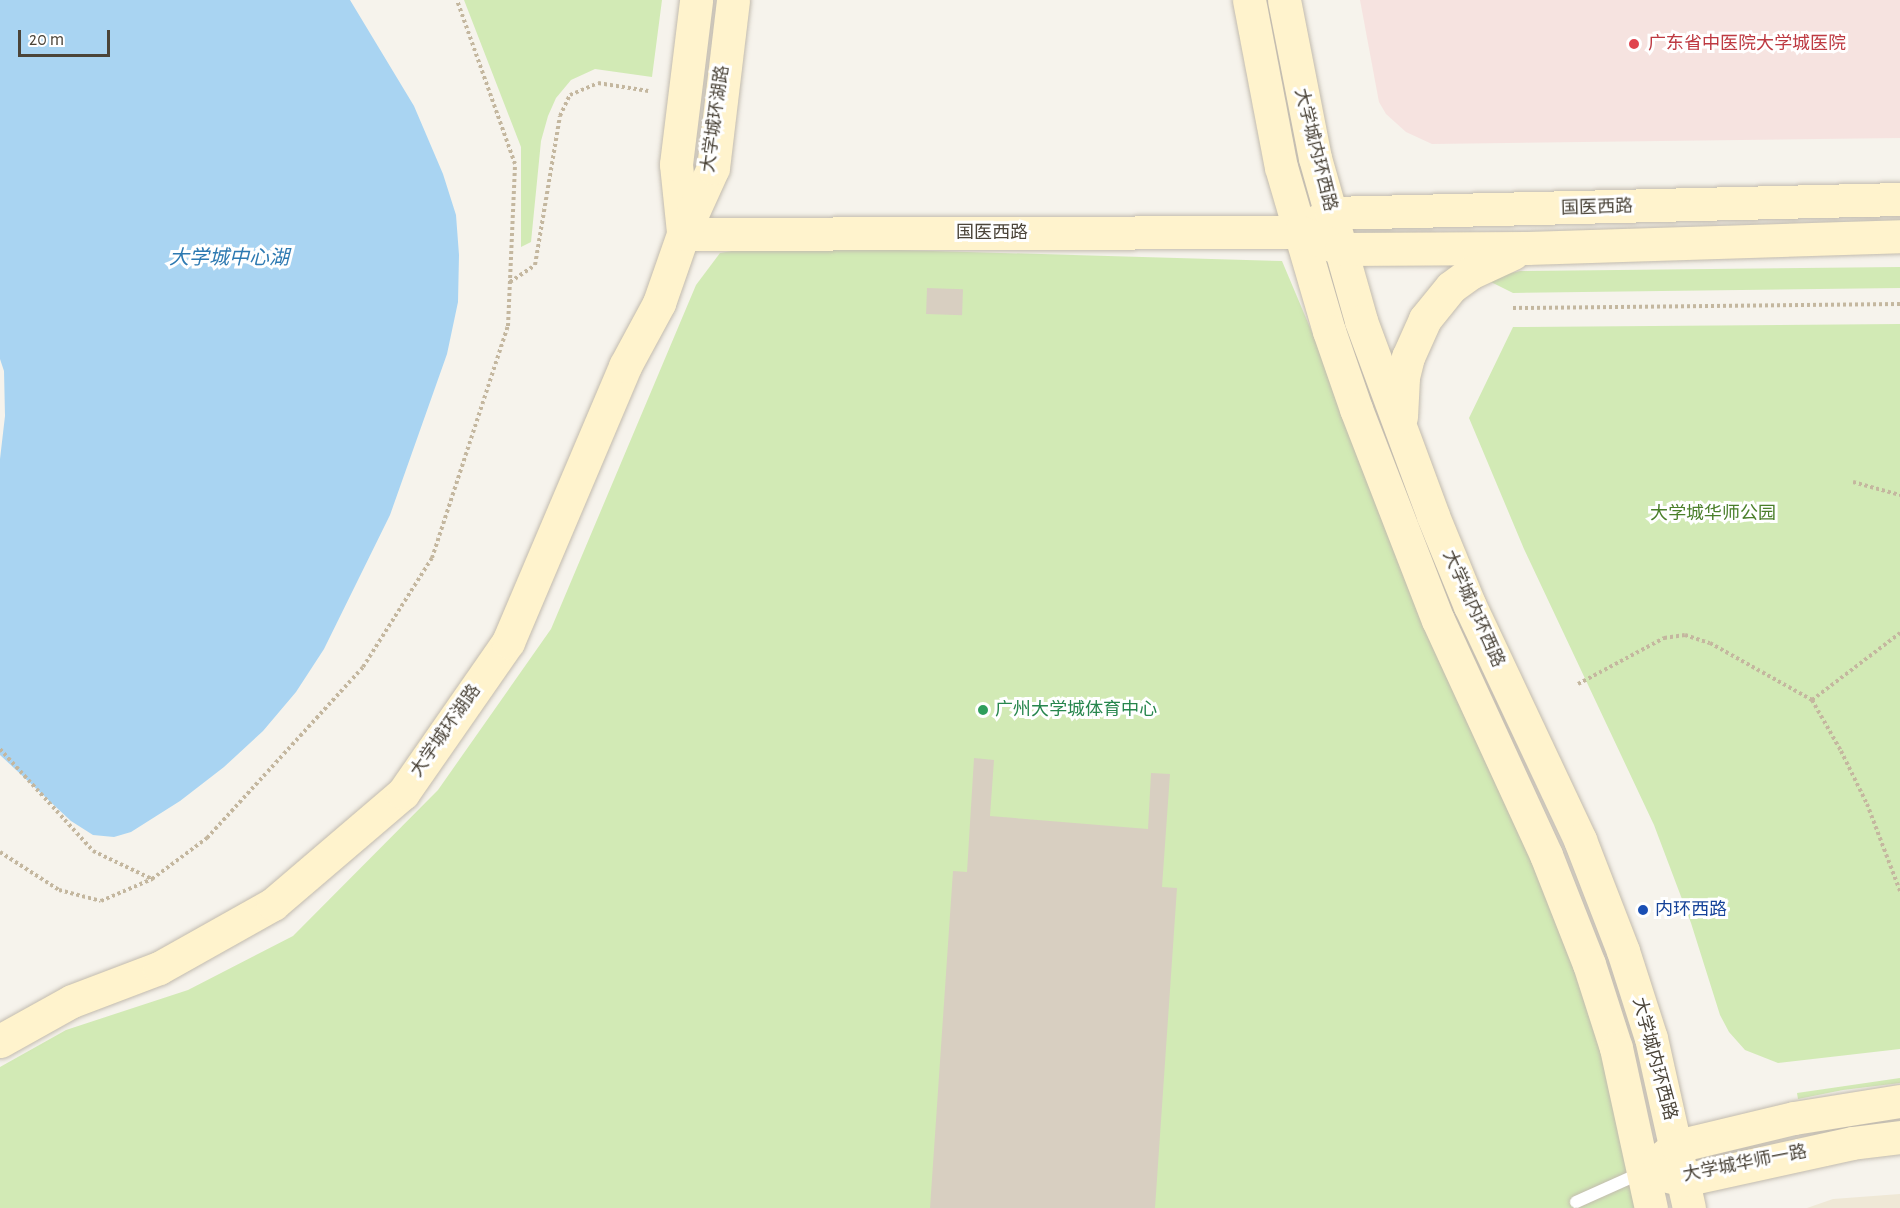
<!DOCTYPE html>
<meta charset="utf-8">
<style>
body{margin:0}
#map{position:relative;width:1900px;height:1208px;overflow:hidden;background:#f6f3ec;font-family:"Alegreya Sans","Noto Sans SC",sans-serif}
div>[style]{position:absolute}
.education>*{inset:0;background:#efe8d6}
.medical>*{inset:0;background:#f6e3e0}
.green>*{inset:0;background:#d2eab5}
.water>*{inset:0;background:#a9d4f2}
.building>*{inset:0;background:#d8cfc1;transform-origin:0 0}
.path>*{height:4px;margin-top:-2px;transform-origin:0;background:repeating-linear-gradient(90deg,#c4b79f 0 3px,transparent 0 6px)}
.roads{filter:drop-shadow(0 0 2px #c2bbae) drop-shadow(0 0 2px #c2bbae)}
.lane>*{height:12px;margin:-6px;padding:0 6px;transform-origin:6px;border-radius:6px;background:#fff}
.secondary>*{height:33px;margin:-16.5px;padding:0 16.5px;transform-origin:16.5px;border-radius:16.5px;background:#fff3cd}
.dots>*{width:16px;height:16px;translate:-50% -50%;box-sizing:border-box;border:3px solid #fff;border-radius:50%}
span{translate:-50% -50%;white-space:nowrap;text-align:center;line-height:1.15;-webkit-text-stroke:6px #fff;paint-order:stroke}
.health-label{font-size:18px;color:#be3a42}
.left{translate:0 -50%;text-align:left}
.street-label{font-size:18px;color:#4b4439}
.park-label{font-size:18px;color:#4a7f2a}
.leisure-label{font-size:18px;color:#27864d}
.transit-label{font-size:18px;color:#164399}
.water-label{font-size:20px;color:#2e7ab2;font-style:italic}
.scale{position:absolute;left:18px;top:30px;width:92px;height:27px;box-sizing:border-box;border:3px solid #4b4439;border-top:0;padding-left:8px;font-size:18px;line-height:21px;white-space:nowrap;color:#4b4439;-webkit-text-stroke:4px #fff;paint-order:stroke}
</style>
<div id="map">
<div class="education">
<i style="clip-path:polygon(1900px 1194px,1900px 1208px,1807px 1208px,1833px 1199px)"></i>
</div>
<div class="medical">
<i style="clip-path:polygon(1360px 0,1900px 0,1900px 138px,1432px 144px,1406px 132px,1386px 114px,1379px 102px)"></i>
</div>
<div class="green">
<i style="clip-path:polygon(464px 0,662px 0,652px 77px,595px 69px,571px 80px,556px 98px,548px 116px,541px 141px,531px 242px,521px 247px,521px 147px)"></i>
<i style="clip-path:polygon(761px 246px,1282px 261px,1630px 1087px,1652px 1208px,0 1208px,0 1067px,66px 1030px,188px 990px,293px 936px,438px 790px,551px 629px,696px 285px,720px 253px)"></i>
<i style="clip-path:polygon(1900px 267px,1900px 288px,1513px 293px,1485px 279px,1520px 271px)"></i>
<i style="clip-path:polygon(1900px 324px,1900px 1049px,1778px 1063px,1745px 1050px,1729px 1032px,1720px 1015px,1691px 923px,1654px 825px,1524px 549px,1469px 418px,1513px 327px)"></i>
<i style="clip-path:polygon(1900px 1078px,1900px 1083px,1843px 1090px,1798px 1099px,1797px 1093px)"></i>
</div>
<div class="water">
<i style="clip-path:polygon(0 0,350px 0,414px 106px,443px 174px,456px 215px,459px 255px,458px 302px,447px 354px,390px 515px,324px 649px,296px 692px,263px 731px,224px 767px,180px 801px,131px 832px,114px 837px,93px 835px,71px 821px,0 755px,0 459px,5px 416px,4px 371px,0 359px)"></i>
</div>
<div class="building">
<i style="left:927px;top:288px;width:36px;height:26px;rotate:2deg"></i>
<i style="clip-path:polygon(974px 758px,994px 760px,990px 816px,1148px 829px,1151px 773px,1170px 774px,1162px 887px,1177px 888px,1155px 1208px,930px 1208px,953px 871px,967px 872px)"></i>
</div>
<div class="path">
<i style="left:510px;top:282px;width:30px;rotate:-34deg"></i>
<i style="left:535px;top:265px;width:151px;rotate:-80.5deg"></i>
<i style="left:560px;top:116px;width:23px;rotate:-65deg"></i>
<i style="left:570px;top:95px;width:30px;rotate:-23deg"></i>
<i style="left:598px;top:83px;width:51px;rotate:9.1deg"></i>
<i style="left:1513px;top:308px;width:387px;rotate:-0.6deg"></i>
<i style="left:1853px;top:482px;width:49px;rotate:15.5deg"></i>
<i style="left:1578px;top:684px;width:98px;rotate:-28.1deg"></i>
<i style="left:1664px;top:638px;width:21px;rotate:-8deg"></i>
<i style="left:1685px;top:635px;width:26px;rotate:18deg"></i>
<i style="left:1710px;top:643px;width:117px;rotate:29.2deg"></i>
<i style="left:1812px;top:700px;width:59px;rotate:60.4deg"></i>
<i style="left:1841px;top:751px;width:59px;rotate:63.9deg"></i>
<i style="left:1867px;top:804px;width:93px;rotate:69.2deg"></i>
<i style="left:1812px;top:700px;width:111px;rotate:-37.3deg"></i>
<i style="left:0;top:749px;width:138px;rotate:47.6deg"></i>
<i style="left:93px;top:851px;width:65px;rotate:25.4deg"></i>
<i style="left:152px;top:879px;width:69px;rotate:-36.7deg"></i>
<i style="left:207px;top:838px;width:231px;rotate:-47.6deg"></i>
<i style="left:363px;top:667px;width:129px;rotate:-57.7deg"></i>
<i style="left:432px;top:558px;width:244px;rotate:-71.9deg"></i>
<i style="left:508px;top:326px;width:162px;rotate:-87.5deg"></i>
<i style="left:515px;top:164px;width:174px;rotate:-109.5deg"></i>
<i style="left:0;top:852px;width:70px;rotate:32.8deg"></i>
<i style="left:59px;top:890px;width:43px;rotate:14.7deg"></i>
<i style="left:101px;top:901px;width:56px;rotate:-23.3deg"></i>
</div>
<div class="roads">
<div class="lane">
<i style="left:1576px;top:1202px;width:73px;rotate:-24.1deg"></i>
</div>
<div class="secondary">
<i style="left:1249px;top:0;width:170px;rotate:79.2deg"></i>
<i style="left:1281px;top:167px;width:171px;rotate:73.7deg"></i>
<i style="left:1329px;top:331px;width:83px;rotate:70.9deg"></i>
<i style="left:1356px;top:409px;width:226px;rotate:68.8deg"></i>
<i style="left:1438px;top:620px;width:259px;rotate:65.3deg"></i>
<i style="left:1546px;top:855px;width:117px;rotate:68.5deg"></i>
<i style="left:1589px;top:964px;width:88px;rotate:72.2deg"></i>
<i style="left:1616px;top:1048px;width:164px;rotate:77.7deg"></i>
<i style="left:1284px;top:0;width:161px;rotate:78.9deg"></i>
<i style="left:1315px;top:158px;width:169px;rotate:74.2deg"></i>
<i style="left:1361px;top:321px;width:208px;rotate:69.7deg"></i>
<i style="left:1433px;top:516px;width:97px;rotate:67.7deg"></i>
<i style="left:1470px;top:606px;width:259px;rotate:64.8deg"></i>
<i style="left:1580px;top:840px;width:119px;rotate:68.8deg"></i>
<i style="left:1623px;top:951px;width:91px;rotate:72.2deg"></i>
<i style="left:1651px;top:1038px;width:174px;rotate:77.4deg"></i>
<i style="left:1314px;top:223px;width:20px;rotate:-30deg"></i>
<i style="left:1331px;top:213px;width:569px;rotate:-1.41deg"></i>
<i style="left:683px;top:232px;width:68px;rotate:-95.9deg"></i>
<i style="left:676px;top:164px;width:165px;rotate:-83deg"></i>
<i style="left:683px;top:234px;width:617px;rotate:-0.19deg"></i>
<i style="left:1300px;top:232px;width:44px;rotate:22.5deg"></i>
<i style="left:1341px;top:249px;width:186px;rotate:-0.3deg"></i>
<i style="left:1527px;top:248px;width:373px;rotate:-1.8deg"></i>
<i style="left:1401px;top:417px;width:40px;rotate:-87.1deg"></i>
<i style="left:1403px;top:377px;width:21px;rotate:-76deg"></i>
<i style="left:1408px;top:357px;width:42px;rotate:-65.9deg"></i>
<i style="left:1425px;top:319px;width:41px;rotate:-50.9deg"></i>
<i style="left:1451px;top:287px;width:24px;rotate:-36deg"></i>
<i style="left:1470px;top:273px;width:47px;rotate:-24.9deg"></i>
<i style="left:0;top:1041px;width:82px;rotate:-29.1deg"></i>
<i style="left:72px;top:1001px;width:93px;rotate:-20.8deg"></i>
<i style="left:159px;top:968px;width:131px;rotate:-29.3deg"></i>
<i style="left:273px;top:904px;width:171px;rotate:-40.5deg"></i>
<i style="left:403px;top:793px;width:184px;rotate:-55.2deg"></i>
<i style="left:508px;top:642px;width:300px;rotate:-67deg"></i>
<i style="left:625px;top:366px;width:72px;rotate:-61.6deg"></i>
<i style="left:659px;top:303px;width:73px;rotate:-70.8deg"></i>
<i style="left:683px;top:234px;width:72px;rotate:-65.6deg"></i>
<i style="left:713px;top:168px;width:169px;rotate:-83.2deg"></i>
<i style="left:1659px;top:1160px;width:23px;rotate:-38deg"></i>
<i style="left:1677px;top:1146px;width:120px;rotate:-13.5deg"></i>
<i style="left:1794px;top:1118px;width:107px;rotate:-9.1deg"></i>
<i style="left:1663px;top:1175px;width:22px;rotate:13deg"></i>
<i style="left:1684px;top:1180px;width:172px;rotate:-12.4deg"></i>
<i style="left:1852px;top:1143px;width:48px;rotate:-7.1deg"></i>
</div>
</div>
<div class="dots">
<i style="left:1634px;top:44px;background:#e0444e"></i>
<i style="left:983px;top:710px;background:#2e9e5b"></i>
<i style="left:1643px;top:910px;background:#1a4fb4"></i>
</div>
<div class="health-label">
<span class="left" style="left:1648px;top:44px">广东省中医院大学城医院</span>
</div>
<div class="street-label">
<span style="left:716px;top:119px;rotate:-82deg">大学城环湖路</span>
<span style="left:1315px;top:150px;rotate:76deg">大学城内环西路</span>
<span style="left:1597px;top:208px;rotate:-2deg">国医西路</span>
<span style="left:992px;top:233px">国医西路</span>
<span style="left:1473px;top:609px;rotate:66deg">大学城内环西路</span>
<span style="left:446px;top:731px;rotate:-55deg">大学城环湖路</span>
<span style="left:1654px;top:1059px;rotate:75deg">大学城内环西路</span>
<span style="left:1745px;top:1164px;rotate:-11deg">大学城华师一路</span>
</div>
<div class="park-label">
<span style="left:1713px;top:514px">大学城华师公园</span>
</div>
<div class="leisure-label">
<span class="left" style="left:995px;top:710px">广州大学城体育中心</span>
</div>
<div class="transit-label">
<span class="left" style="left:1655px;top:910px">内环西路</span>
</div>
<div class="water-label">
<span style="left:229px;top:258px">大学城中心湖</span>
</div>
<div class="scale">20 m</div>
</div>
